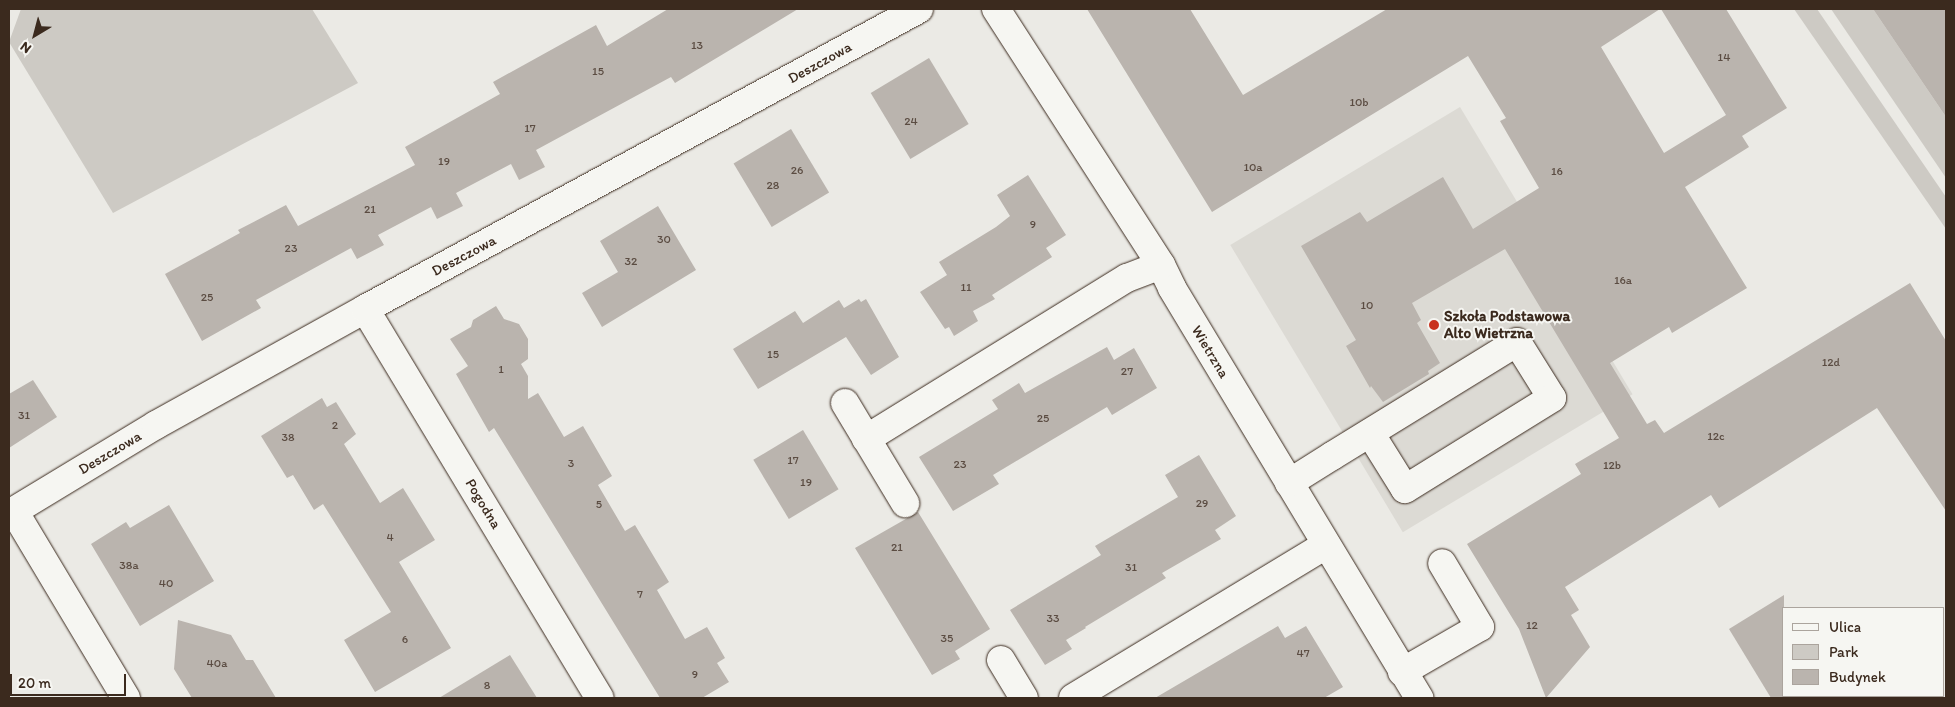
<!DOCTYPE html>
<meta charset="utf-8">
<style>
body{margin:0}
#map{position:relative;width:1955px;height:707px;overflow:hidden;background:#ebeae5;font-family:Itim,sans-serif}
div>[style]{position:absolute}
.built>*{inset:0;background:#dcdad4;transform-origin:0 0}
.green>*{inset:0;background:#cdcac4}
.building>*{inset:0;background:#bab4ae;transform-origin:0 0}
.roads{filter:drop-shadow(0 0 1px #3b2a1e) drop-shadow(0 0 1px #3b2a1e)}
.minor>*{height:28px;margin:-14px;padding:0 14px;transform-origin:14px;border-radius:14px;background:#f6f6f2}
.dots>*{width:14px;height:14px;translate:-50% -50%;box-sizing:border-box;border:2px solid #f6f6f2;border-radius:50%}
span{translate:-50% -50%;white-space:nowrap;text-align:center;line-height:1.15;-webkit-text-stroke:4px #f6f6f2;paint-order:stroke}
.number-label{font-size:12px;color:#5b4c42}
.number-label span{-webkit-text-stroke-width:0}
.street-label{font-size:15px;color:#3b2a1e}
.poi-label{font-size:15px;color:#3b2a1e;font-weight:700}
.left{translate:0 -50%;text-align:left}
.frame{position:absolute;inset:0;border:10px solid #3b2a1e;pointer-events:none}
.legend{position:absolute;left:1782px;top:607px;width:162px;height:90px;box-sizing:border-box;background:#f6f6f2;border:1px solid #aba49d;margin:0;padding:6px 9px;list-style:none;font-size:15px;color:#3b2a1e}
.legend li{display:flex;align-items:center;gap:10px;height:25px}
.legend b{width:25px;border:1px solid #aba49d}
.north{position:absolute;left:10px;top:10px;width:50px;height:50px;-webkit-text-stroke:4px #f6f6f2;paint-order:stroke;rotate:217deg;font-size:14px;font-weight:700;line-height:20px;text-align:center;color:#3b2a1e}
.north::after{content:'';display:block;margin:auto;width:18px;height:22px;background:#3b2a1e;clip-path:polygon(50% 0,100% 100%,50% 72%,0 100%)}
.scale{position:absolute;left:10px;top:674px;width:116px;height:22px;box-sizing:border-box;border:2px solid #3b2a1e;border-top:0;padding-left:6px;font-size:15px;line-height:18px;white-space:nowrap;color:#3b2a1e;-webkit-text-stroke:4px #f6f6f2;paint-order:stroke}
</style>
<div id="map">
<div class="built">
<i style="left:1460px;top:107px;width:335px;height:268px;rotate:59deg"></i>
</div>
<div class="green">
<i style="clip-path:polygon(21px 9px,312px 9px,358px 83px,113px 213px,9px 42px)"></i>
<i style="clip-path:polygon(1794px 9px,1817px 9px,1946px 197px,1946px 229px)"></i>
<i style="clip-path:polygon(1831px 9px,1873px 9px,1946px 117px,1946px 178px)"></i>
</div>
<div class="building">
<i style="clip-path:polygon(668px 9px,798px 9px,675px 83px,671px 77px,536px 150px,545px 167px,519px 180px,511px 164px,456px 193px,463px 206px,437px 219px,431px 207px,378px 235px,384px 245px,357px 259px,351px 248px,256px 300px,261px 308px,202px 341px,165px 274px,240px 233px,238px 230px,286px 205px,298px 226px,415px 165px,405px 147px,500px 94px,493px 82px,596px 25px,607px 46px)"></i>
<i style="clip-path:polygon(1087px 9px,1190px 9px,1243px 95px,1387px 9px,1660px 9px,1601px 47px,1664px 153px,1726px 115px,1661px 9px,1726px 9px,1787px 108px,1742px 136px,1749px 147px,1685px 187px,1747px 288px,1672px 333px,1669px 327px,1610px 363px,1647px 424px,1655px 420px,1664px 433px,1910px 283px,1946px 341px,1946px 511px,1877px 408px,1719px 508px,1711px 495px,1565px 587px,1579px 610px,1571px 615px,1590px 647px,1546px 698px,1519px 629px,1467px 544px,1581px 474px,1575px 464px,1619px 438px,1505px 249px,1412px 303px,1421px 320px,1417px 323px,1440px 363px,1428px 371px,1429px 374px,1383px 402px,1371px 386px,1370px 388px,1346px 346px,1356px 340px,1301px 246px,1360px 212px,1367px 222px,1443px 177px,1473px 229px,1539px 188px,1500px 121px,1506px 118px,1468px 56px,1212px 212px)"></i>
<i style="clip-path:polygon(1873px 9px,1946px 9px,1946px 117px)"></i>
<i style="left:929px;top:58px;width:77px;height:68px;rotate:59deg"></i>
<i style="left:791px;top:129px;width:74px;height:67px;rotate:59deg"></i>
<i style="clip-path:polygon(1028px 175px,1066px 235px,1046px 248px,1052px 257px,992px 295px,995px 299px,973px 311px,978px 321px,954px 336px,949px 327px,945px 329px,920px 292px,947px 275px,939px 262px,996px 227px,1010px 216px,997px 195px)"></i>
<i style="clip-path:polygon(658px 206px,696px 270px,602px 327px,582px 293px,618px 272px,600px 241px)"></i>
<i style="clip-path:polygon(859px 299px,861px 302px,866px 299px,899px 357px,871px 375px,846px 337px,758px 389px,733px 349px,795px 311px,803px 323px,839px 300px,844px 308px)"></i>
<i style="clip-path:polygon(496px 306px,504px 319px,519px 324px,528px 339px,528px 359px,521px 364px,528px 376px,528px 399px,538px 393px,564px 437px,583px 426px,612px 476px,598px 485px,625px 531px,635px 525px,669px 582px,657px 590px,685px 639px,707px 627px,725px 658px,717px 663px,729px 682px,702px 698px,660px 698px,494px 428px,489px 432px,456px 374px,468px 366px,450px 339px,471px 327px,473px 320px)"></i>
<i style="clip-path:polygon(1107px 347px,1114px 360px,1134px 348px,1157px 388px,1112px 415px,1107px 407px,993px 475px,999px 484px,953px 511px,919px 457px,998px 409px,992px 400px,1019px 383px,1025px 393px)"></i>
<i style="clip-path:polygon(33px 380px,57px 417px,9px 448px,9px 394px)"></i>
<i style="clip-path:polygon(322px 398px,327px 407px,336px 402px,356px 434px,344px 444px,380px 503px,403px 488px,435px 540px,399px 562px,451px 648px,375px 692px,344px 640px,391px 612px,323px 504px,314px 510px,293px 475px,287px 478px,261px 436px)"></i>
<i style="left:803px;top:430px;width:69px;height:58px;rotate:59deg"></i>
<i style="clip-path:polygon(1199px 455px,1236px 516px,1215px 530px,1221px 539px,1162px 573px,1166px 578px,1085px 627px,1086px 628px,1066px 640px,1072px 649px,1045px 665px,1010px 610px,1101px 555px,1095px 546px,1178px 497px,1165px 475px)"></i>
<i style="clip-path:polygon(169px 505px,214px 581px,140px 626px,91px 544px,126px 522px,130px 528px)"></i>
<i style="clip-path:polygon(918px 512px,990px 629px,955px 651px,960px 659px,932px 675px,855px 548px)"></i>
<i style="clip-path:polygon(1784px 595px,1784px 698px,1771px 698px,1729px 629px)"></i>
<i style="clip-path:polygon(178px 620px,231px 635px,246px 660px,253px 660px,276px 698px,192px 698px,174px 669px)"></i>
<i style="clip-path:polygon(1278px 626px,1285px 638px,1306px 626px,1343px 687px,1324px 698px,1155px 698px)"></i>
<i style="clip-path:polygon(510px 655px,537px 698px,439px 698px)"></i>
</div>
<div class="roads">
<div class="minor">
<i style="left:996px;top:9px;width:305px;rotate:57.2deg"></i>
<i style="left:1161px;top:265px;width:25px;rotate:64deg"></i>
<i style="left:1172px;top:288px;width:479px;rotate:58.9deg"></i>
<i style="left:365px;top:309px;width:454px;rotate:58.9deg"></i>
<i style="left:845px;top:403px;width:117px;rotate:59deg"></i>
<i style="left:866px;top:439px;width:307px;rotate:-31.7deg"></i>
<i style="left:1127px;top:278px;width:36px;rotate:-21deg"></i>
<i style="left:1289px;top:483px;width:51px;rotate:-32.1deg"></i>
<i style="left:1332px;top:456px;width:217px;rotate:-31.6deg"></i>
<i style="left:1517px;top:342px;width:66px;rotate:58deg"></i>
<i style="left:1552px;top:398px;width:173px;rotate:148.2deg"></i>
<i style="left:1405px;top:489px;width:66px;rotate:-122deg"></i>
<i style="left:14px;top:511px;width:218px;rotate:59.1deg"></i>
<i style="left:9px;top:514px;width:172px;rotate:-31.2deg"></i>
<i style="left:156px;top:425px;width:239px;rotate:-29deg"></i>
<i style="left:365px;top:309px;width:630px;rotate:-28.44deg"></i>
<i style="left:1001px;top:660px;width:44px;rotate:58.8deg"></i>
<i style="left:1402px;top:672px;width:90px;rotate:-30deg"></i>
<i style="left:1480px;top:627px;width:74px;rotate:-120.7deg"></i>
<i style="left:1073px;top:698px;width:296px;rotate:-31.2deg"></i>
</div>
</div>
<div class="dots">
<i style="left:1434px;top:325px;background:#c8321e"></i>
</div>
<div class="number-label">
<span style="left:697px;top:46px">13</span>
<span style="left:1724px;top:58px">14</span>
<span style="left:598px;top:72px">15</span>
<span style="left:1359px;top:103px">10b</span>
<span style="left:911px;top:122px">24</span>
<span style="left:530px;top:129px">17</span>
<span style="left:444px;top:162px">19</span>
<span style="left:1253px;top:168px">10a</span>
<span style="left:797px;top:171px">26</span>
<span style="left:1557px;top:172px">16</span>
<span style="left:773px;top:186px">28</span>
<span style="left:370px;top:210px">21</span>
<span style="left:1033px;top:225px">9</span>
<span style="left:664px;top:240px">30</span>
<span style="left:291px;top:249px">23</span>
<span style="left:631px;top:262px">32</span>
<span style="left:1623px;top:281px">16a</span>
<span style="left:966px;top:288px">11</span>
<span style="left:207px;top:298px">25</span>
<span style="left:1367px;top:306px">10</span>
<span style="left:773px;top:355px">15</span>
<span style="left:1831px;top:363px">12d</span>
<span style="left:501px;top:370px">1</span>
<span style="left:1127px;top:372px">27</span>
<span style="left:24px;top:416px">31</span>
<span style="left:1043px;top:419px">25</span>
<span style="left:335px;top:426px">2</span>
<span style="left:1716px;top:437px">12c</span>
<span style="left:288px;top:438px">38</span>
<span style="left:793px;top:461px">17</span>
<span style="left:571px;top:464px">3</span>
<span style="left:960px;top:465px">23</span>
<span style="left:1612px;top:466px">12b</span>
<span style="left:806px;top:483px">19</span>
<span style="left:1202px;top:504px">29</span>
<span style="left:599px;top:505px">5</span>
<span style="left:390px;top:538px">4</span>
<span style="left:897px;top:548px">21</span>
<span style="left:129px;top:566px">38a</span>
<span style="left:1131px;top:568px">31</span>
<span style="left:166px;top:584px">40</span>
<span style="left:640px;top:595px">7</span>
<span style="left:1053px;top:619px">33</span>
<span style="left:1532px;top:626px">12</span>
<span style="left:947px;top:639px">35</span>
<span style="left:405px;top:640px">6</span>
<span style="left:1303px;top:654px">47</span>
<span style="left:217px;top:664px">40a</span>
<span style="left:695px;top:675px">9</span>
<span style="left:487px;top:686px">8</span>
</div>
<div class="street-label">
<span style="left:820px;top:63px;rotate:-29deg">Deszczowa</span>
<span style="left:464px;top:256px;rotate:-28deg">Deszczowa</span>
<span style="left:1210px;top:352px;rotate:59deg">Wietrzna</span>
<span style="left:110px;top:453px;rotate:-31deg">Deszczowa</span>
<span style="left:483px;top:504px;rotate:59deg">Pogodna</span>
</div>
<div class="poi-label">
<span class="left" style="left:1444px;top:325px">Szkoła Podstawowa<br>Alto Wietrzna</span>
</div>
<div class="frame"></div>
<ul class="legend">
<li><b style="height:6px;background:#f6f6f2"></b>Ulica</li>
<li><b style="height:14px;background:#cdcac4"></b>Park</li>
<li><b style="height:14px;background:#bab4ae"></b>Budynek</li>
</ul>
<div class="north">N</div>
<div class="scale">20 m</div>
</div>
